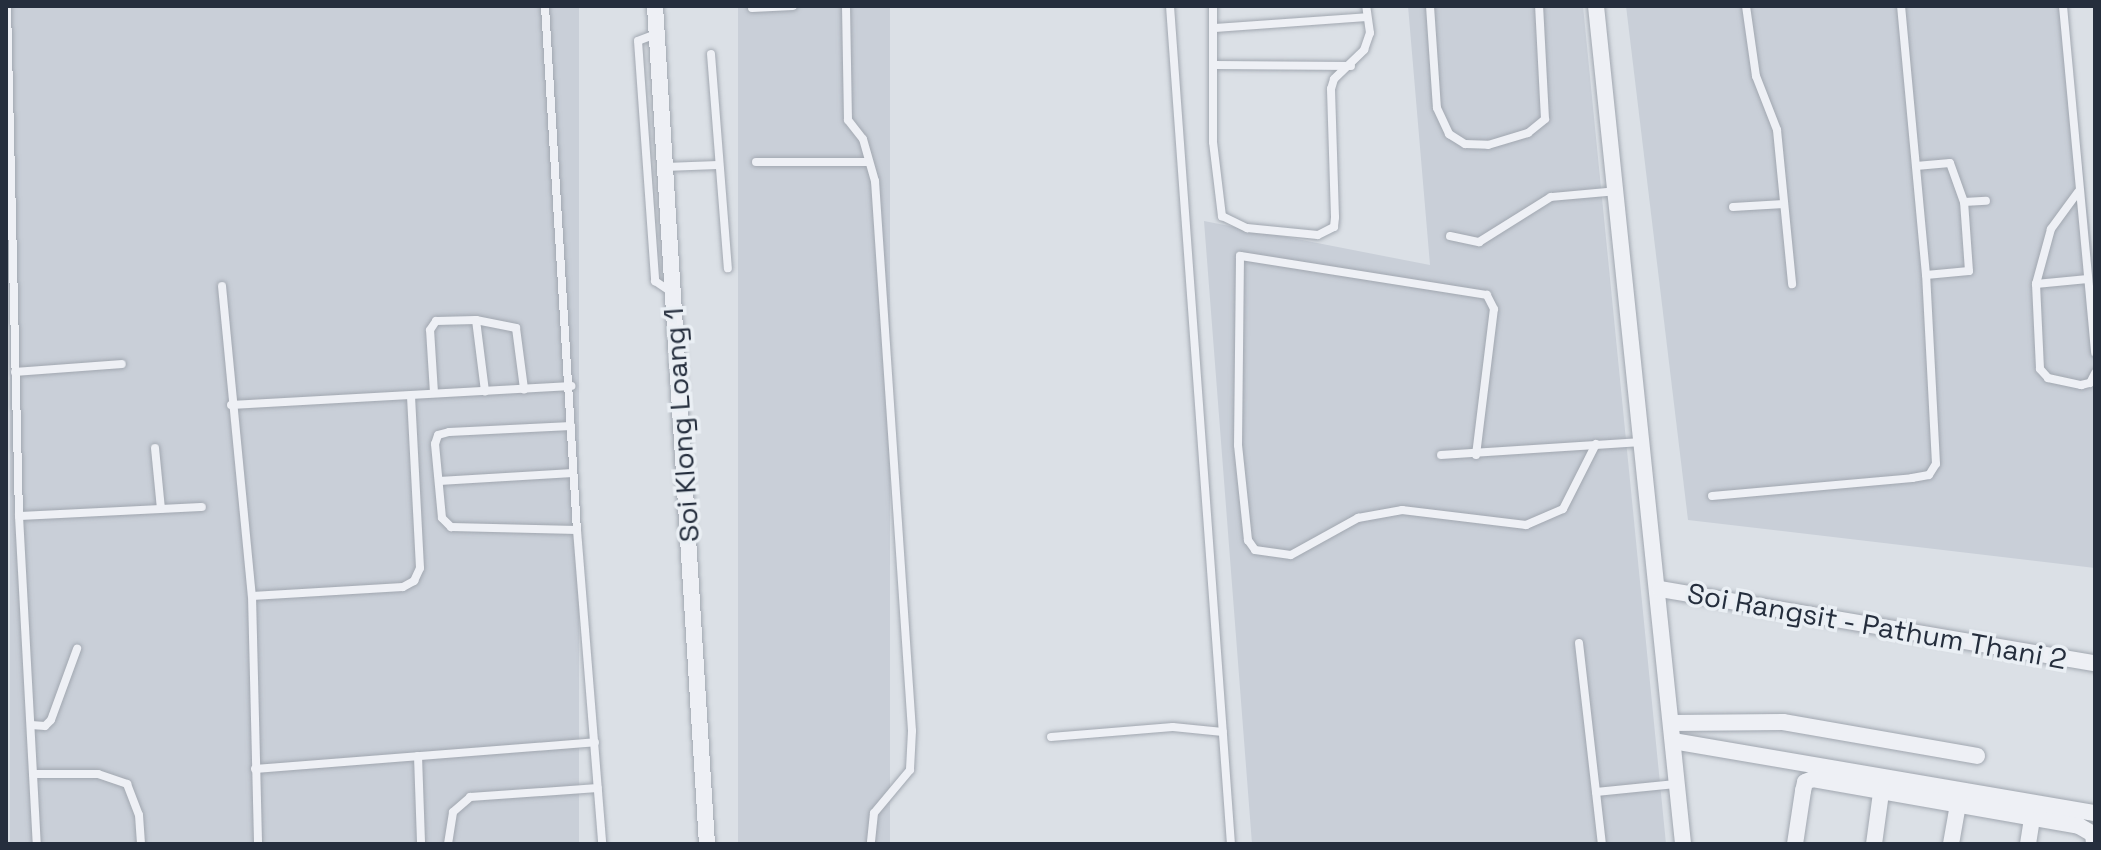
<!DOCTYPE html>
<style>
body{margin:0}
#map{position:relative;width:2101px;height:850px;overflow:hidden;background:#dbe0e6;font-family:"Space Grotesk",sans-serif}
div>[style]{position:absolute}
.built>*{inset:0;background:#c9cfd8;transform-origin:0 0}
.roads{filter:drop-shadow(0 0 2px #a1a7b0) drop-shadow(0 0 2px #a1a7b0)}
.service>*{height:8px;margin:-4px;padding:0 4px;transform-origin:4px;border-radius:4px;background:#eef0f5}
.minor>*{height:16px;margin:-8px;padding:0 8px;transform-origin:8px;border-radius:8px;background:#eef0f5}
span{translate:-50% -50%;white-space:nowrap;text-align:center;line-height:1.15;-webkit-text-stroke:7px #eaeff4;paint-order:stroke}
.street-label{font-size:28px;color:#252e3d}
.frame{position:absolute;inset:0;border:8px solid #252e3d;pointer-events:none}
</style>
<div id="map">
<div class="built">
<i style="left:10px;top:6px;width:569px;height:838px"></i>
<i style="left:738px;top:6px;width:152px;height:840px"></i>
<i style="clip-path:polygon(1408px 6px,1583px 6px,1666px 844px,1252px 844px,1204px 221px,1430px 265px)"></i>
<i style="clip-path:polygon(1626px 6px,2064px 6px,2095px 273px,2095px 568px,1688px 520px)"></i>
</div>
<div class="roads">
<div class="service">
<i style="left:7px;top:6px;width:510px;rotate:88.65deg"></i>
<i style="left:19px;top:516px;width:328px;rotate:86.9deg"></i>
<i style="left:545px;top:6px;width:525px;rotate:86.51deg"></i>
<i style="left:577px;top:530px;width:315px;rotate:85.4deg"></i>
<i style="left:846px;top:6px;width:114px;rotate:89deg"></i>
<i style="left:848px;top:120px;width:24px;rotate:52deg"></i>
<i style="left:863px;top:139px;width:44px;rotate:74.1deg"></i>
<i style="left:875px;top:181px;width:551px;rotate:86.15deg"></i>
<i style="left:912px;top:731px;width:39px;rotate:93deg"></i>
<i style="left:910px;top:770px;width:56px;rotate:129.9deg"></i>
<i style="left:874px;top:813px;width:31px;rotate:96deg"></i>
<i style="left:1170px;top:6px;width:840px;rotate:85.84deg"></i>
<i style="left:1213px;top:6px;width:136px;rotate:90deg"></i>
<i style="left:1213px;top:142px;width:75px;rotate:83.1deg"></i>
<i style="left:1222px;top:216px;width:28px;rotate:26deg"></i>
<i style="left:1247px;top:228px;width:71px;rotate:5.6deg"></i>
<i style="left:1318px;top:235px;width:18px;rotate:-27deg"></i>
<i style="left:1334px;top:227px;width:10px;rotate:-84deg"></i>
<i style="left:1335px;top:217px;width:128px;rotate:-91.8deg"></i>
<i style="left:1331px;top:89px;width:10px;rotate:-73deg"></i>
<i style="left:1334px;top:79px;width:42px;rotate:-44deg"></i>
<i style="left:1364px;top:50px;width:18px;rotate:-71deg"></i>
<i style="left:1370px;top:33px;width:27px;rotate:-98deg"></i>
<i style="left:1430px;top:6px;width:102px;rotate:86.1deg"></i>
<i style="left:1437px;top:108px;width:29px;rotate:65deg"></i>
<i style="left:1449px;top:134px;width:19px;rotate:32deg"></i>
<i style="left:1465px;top:144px;width:23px;rotate:2deg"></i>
<i style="left:1488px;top:145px;width:42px;rotate:-16.7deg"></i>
<i style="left:1528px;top:133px;width:22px;rotate:-39deg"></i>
<i style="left:1545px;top:119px;width:113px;rotate:-93deg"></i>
<i style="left:1746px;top:6px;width:71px;rotate:81.9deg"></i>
<i style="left:1756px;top:76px;width:58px;rotate:68.7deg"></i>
<i style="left:1777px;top:130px;width:155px;rotate:84.4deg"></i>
<i style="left:2063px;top:6px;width:348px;rotate:84.7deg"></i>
<i style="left:752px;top:8px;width:41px;rotate:-2.8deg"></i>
<i style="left:1215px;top:28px;width:152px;rotate:-4.1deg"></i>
<i style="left:656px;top:34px;width:19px;rotate:159deg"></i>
<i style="left:638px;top:41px;width:241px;rotate:85.9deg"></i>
<i style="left:655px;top:281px;width:22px;rotate:34deg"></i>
<i style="left:711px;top:54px;width:215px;rotate:85.5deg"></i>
<i style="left:1214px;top:65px;width:137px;rotate:0.4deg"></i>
<i style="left:756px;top:162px;width:111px"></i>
<i style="left:1916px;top:166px;width:34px;rotate:-5deg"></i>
<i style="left:1950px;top:163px;width:41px;rotate:70.3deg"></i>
<i style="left:1964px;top:202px;width:22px;rotate:-3deg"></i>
<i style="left:665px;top:167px;width:53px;rotate:-2.2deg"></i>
<i style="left:2078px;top:192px;width:46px;rotate:126.1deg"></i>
<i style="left:2051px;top:229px;width:57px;rotate:105.3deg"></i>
<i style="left:2036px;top:284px;width:85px;rotate:87.3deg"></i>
<i style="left:2040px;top:369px;width:12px;rotate:48deg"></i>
<i style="left:2048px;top:378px;width:34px;rotate:12deg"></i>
<i style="left:2081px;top:385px;width:9px;rotate:-13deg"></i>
<i style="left:2090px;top:383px;width:11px;rotate:-63deg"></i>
<i style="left:1733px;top:207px;width:51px;rotate:-3.4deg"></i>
<i style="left:1450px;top:236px;width:30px;rotate:12deg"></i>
<i style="left:1479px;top:242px;width:85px;rotate:-32deg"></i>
<i style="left:1551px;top:197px;width:66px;rotate:-5.2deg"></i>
<i style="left:1926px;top:275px;width:43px;rotate:-5.3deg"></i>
<i style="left:1969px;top:271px;width:69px;rotate:-94.1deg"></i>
<i style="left:2036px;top:284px;width:52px;rotate:-5.5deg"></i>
<i style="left:222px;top:286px;width:311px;rotate:84.5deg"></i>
<i style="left:252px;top:596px;width:151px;rotate:-3.4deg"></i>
<i style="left:403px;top:587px;width:13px;rotate:-29deg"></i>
<i style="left:414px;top:581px;width:14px;rotate:-65deg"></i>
<i style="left:420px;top:568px;width:172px;rotate:-93deg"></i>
<i style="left:476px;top:320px;width:41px;rotate:11.3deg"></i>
<i style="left:516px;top:328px;width:62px;rotate:82.5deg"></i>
<i style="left:15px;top:372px;width:107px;rotate:-4.3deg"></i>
<i style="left:434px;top:393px;width:63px;rotate:-93.6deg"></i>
<i style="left:430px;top:330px;width:11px;rotate:-56deg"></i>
<i style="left:436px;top:321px;width:40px;rotate:-1.4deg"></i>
<i style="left:476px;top:320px;width:72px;rotate:82.8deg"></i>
<i style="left:231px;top:405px;width:341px;rotate:-3.2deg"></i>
<i style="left:571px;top:426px;width:122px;rotate:177.2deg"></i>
<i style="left:449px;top:432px;width:11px;rotate:165deg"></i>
<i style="left:438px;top:435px;width:9px;rotate:108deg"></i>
<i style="left:435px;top:444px;width:74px;rotate:84.6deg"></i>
<i style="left:442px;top:518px;width:13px;rotate:45deg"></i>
<i style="left:451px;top:527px;width:126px;rotate:1.4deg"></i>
<i style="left:155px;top:448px;width:61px;rotate:84.4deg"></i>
<i style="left:1441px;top:455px;width:201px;rotate:-3.7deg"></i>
<i style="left:1476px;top:455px;width:147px;rotate:-83deg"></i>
<i style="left:1494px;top:309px;width:16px;rotate:-117deg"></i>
<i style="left:1487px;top:295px;width:250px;rotate:-171deg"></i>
<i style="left:1240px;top:256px;width:189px;rotate:90.6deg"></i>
<i style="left:1238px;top:445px;width:96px;rotate:84deg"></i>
<i style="left:1248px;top:540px;width:12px;rotate:55deg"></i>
<i style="left:1255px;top:550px;width:36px;rotate:8deg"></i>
<i style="left:1291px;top:555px;width:77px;rotate:-28.9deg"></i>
<i style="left:1358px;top:518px;width:45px;rotate:-10.3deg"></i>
<i style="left:1402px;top:510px;width:125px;rotate:6.9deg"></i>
<i style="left:1526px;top:525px;width:40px;rotate:-23.4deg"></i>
<i style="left:1563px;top:509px;width:73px;rotate:-63.1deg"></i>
<i style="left:439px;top:481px;width:134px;rotate:-3.4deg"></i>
<i style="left:1712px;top:496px;width:201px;rotate:-5.1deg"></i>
<i style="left:1912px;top:478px;width:17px;rotate:-10deg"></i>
<i style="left:1929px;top:475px;width:13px;rotate:-58deg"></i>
<i style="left:1936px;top:464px;width:189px;rotate:-93deg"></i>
<i style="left:1926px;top:275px;width:270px;rotate:-95.3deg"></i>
<i style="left:19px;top:516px;width:183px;rotate:-2.8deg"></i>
<i style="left:252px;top:596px;width:248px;rotate:88.6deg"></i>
<i style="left:1579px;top:643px;width:202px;rotate:83.5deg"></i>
<i style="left:31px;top:725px;width:14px;rotate:4deg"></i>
<i style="left:45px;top:726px;width:8px;rotate:-45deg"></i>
<i style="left:51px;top:720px;width:76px;rotate:-69.9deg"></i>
<i style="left:1051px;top:737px;width:122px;rotate:-4.7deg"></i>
<i style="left:1173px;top:727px;width:50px;rotate:5.7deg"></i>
<i style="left:418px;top:756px;width:88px;rotate:88deg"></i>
<i style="left:255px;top:769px;width:341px;rotate:-4.5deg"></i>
<i style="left:33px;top:774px;width:65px"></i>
<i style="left:98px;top:774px;width:31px;rotate:19deg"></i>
<i style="left:127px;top:784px;width:33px;rotate:69deg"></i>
<i style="left:139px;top:815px;width:29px;rotate:86deg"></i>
<i style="left:1596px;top:792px;width:80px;rotate:-5.7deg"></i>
<i style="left:448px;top:844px;width:32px;rotate:-81deg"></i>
<i style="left:453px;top:812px;width:23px;rotate:-41deg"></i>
<i style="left:470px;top:797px;width:128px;rotate:-4deg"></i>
</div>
<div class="minor">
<i style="left:655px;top:6px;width:840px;rotate:86.45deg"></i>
<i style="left:1596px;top:6px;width:843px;rotate:84.07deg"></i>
<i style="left:1660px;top:589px;width:441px;rotate:9.7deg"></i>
<i style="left:1672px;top:723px;width:111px;rotate:-0.5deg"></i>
<i style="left:1783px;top:722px;width:197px;rotate:9.9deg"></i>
<i style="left:1673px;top:741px;width:428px;rotate:9.7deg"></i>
<i style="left:1795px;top:844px;width:54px;rotate:-81.4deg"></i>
<i style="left:1803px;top:791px;width:9px;rotate:-77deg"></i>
<i style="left:1805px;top:782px;width:9px;rotate:-21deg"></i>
<i style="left:1813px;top:779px;width:270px;rotate:10deg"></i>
<i style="left:2079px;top:826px;width:16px;rotate:30deg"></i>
<i style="left:2093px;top:834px;width:10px;rotate:84deg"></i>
<i style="left:1874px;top:844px;width:51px;rotate:-82.2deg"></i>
<i style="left:1951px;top:844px;width:39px;rotate:-80deg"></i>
<i style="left:2028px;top:844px;width:24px;rotate:-81deg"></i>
</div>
</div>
<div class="street-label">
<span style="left:681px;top:425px;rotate:-94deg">Soi Klong Loang 1</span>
<span style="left:1877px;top:626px;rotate:10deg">Soi Rangsit - Pathum Thani 2</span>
</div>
<div class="frame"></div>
</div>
